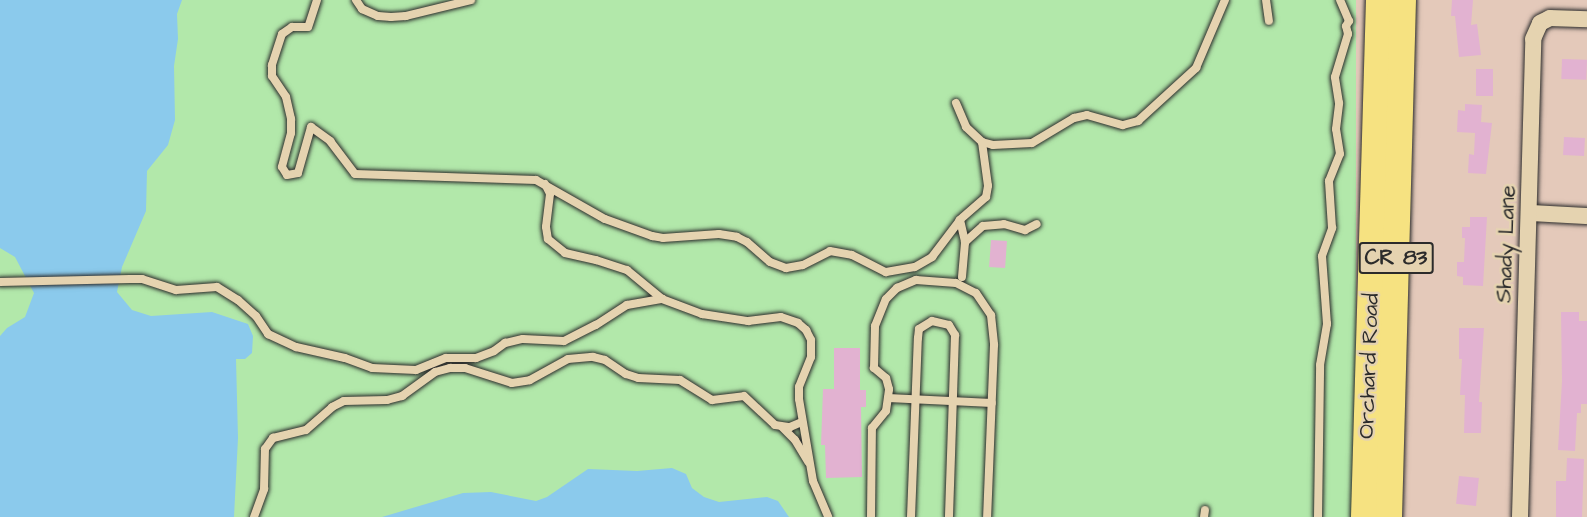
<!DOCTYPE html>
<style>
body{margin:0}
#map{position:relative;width:1587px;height:517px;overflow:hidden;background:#e4c9ba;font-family:"Architects Daughter",sans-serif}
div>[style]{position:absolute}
.green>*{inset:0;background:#b2e8aa;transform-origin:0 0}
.water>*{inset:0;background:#8bcaec}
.building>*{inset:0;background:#e2b2d1;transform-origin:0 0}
.roads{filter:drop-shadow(0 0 2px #2b2b2b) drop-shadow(0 0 2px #2b2b2b)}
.service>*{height:8px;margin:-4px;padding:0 4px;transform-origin:4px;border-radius:4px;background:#e5d3b0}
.minor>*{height:16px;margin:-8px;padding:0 8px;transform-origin:8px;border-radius:8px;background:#e5d3b0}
.primary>*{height:26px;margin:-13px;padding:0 13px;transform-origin:13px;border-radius:13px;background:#f6e281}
span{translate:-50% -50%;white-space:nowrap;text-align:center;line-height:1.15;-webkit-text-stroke:5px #e5d3b0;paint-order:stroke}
.shield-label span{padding:2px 4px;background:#e5d3b0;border:2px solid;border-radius:4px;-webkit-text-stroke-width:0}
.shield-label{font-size:21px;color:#2b2b2b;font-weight:700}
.street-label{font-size:22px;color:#2b2b2b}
</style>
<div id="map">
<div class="green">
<i style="left:0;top:0;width:1356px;height:517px"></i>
</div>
<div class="water">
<i style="clip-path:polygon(0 0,182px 0,177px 14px,178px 39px,174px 66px,175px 120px,168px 145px,147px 171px,146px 211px,122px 267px,117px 292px,132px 310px,151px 316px,212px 312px,248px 324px,253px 336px,252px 353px,245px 359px,236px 359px,238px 438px,234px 517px,0 517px,0 336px,7px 328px,25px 317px,34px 293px,15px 257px,0 248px)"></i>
<i style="clip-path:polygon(672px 468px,686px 474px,692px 488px,704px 497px,719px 502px,767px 497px,778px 501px,789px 517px,382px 517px,463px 493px,491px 492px,536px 501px,547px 497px,588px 469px,637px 471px)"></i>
</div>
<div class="building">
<i style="clip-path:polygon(1452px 0,1473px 0,1471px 25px,1477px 24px,1481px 55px,1459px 57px,1455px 16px,1451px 16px)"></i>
<i style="left:1562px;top:59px;width:25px;height:20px;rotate:2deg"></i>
<i style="left:1476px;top:69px;width:17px;height:27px"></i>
<i style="clip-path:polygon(1465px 104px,1482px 105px,1481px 122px,1492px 123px,1486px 174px,1468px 173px,1469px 154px,1474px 155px,1475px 133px,1457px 132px,1458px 110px,1465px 111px)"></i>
<i style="left:1564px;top:137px;width:21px;height:18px;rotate:3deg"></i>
<i style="clip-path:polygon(1470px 217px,1487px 217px,1483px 286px,1463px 285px,1463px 277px,1457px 276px,1457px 262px,1464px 262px,1465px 238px,1462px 238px,1462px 227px,1470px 227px)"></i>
<i style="left:991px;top:240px;width:16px;height:27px;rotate:4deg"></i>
<i style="clip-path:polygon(1561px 312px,1579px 312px,1579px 321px,1587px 321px,1587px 404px,1581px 404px,1581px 413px,1577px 413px,1575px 451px,1558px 450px,1562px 381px)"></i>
<i style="clip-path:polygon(1459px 328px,1484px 328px,1479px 402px,1482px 402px,1481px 433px,1464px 433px,1465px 395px,1460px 395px,1462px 359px,1459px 359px)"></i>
<i style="clip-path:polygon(834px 348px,860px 348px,860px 390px,866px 390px,866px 407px,861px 407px,862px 477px,826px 478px,825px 445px,821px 445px,823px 389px,834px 389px)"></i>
<i style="clip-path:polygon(1567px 458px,1584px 459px,1582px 517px,1556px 517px,1556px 481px,1566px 481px)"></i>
<i style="left:1459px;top:476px;width:20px;height:28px;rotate:6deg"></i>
</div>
<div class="roads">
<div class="service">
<i style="left:317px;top:0;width:28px;rotate:108deg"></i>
<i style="left:308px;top:27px;width:16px;rotate:180deg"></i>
<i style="left:292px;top:27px;width:12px;rotate:145deg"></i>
<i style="left:282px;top:34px;width:33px;rotate:108deg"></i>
<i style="left:272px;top:65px;width:11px;rotate:90deg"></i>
<i style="left:272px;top:76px;width:25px;rotate:56deg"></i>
<i style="left:286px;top:97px;width:23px;rotate:77deg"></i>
<i style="left:291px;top:119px;width:14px;rotate:90deg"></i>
<i style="left:291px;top:133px;width:35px;rotate:105deg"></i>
<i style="left:282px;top:167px;width:9px;rotate:58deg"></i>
<i style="left:287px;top:175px;width:11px;rotate:-10deg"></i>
<i style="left:298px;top:173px;width:48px;rotate:-74.2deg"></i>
<i style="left:311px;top:127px;width:24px;rotate:36deg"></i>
<i style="left:330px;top:141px;width:41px;rotate:52.9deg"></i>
<i style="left:355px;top:174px;width:181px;rotate:1.9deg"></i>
<i style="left:536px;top:180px;width:79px;rotate:29.5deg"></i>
<i style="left:605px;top:219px;width:50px;rotate:19.9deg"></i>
<i style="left:652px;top:236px;width:11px;rotate:10deg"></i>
<i style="left:663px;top:238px;width:56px;rotate:-4.1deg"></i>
<i style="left:719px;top:234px;width:18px;rotate:9deg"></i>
<i style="left:737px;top:237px;width:11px;rotate:27deg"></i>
<i style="left:747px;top:242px;width:30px;rotate:41deg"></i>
<i style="left:770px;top:262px;width:17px;rotate:21deg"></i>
<i style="left:786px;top:268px;width:17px;rotate:-10deg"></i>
<i style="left:803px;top:265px;width:30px;rotate:-27deg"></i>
<i style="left:830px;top:251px;width:22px;rotate:10deg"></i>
<i style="left:852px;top:255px;width:38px;rotate:27deg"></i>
<i style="left:886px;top:272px;width:29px;rotate:-10deg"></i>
<i style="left:915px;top:267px;width:20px;rotate:-30deg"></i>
<i style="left:932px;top:257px;width:46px;rotate:-52.9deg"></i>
<i style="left:356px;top:0;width:11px;rotate:56deg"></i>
<i style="left:362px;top:9px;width:17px;rotate:24deg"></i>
<i style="left:378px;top:16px;width:13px;rotate:4deg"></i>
<i style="left:391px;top:17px;width:15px;rotate:-4deg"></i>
<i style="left:406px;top:16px;width:67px;rotate:-13.8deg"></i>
<i style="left:1266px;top:0;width:21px;rotate:82deg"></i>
<i style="left:956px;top:103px;width:26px;rotate:67deg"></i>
<i style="left:966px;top:127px;width:22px;rotate:43deg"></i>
<i style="left:982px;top:142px;width:44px;rotate:82.2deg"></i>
<i style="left:988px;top:186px;width:11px;rotate:100deg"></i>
<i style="left:986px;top:197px;width:35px;rotate:139deg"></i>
<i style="left:960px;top:220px;width:23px;rotate:77deg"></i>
<i style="left:965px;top:242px;width:24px;rotate:-42deg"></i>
<i style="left:983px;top:226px;width:21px;rotate:-5deg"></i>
<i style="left:1004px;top:224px;width:22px;rotate:16deg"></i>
<i style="left:1025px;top:230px;width:13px;rotate:-27deg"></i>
<i style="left:982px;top:142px;width:11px;rotate:15deg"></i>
<i style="left:993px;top:145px;width:39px;rotate:-3deg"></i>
<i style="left:1032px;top:143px;width:49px;rotate:-30.8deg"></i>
<i style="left:1074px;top:118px;width:13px;rotate:-13deg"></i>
<i style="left:1087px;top:115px;width:37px;rotate:16deg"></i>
<i style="left:1123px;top:125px;width:16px;rotate:-15deg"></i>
<i style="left:1138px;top:121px;width:79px;rotate:-42.4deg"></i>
<i style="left:1196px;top:68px;width:74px;rotate:-66.9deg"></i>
<i style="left:545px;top:184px;width:11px;rotate:63deg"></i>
<i style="left:550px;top:194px;width:33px;rotate:97deg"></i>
<i style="left:546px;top:227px;width:12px;rotate:81deg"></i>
<i style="left:548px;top:239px;width:22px;rotate:39deg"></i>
<i style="left:565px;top:253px;width:32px;rotate:13deg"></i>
<i style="left:596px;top:260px;width:33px;rotate:18deg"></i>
<i style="left:627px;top:270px;width:45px;rotate:39.6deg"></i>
<i style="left:662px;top:299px;width:43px;rotate:20.6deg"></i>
<i style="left:702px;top:314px;width:47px;rotate:8.7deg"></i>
<i style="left:748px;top:321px;width:33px;rotate:-7deg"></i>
<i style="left:781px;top:317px;width:18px;rotate:19deg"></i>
<i style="left:798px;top:323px;width:11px;rotate:41deg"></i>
<i style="left:806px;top:330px;width:11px;rotate:63deg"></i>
<i style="left:811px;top:340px;width:17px;rotate:90deg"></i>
<i style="left:811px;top:357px;width:32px;rotate:112deg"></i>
<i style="left:799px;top:387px;width:12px;rotate:90deg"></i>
<i style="left:799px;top:399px;width:83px;rotate:80.3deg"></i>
<i style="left:813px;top:481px;width:39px;rotate:67deg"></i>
<i style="left:962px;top:277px;width:35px;rotate:-85deg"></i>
<i style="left:0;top:282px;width:130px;rotate:-1.3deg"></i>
<i style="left:130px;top:279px;width:12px"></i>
<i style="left:142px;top:279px;width:36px;rotate:18deg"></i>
<i style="left:176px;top:290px;width:41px;rotate:-4.2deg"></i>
<i style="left:217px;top:287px;width:25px;rotate:32deg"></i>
<i style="left:238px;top:300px;width:24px;rotate:42deg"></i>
<i style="left:256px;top:316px;width:22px;rotate:56deg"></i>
<i style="left:268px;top:334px;width:31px;rotate:25deg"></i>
<i style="left:296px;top:347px;width:50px;rotate:12.7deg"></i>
<i style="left:345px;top:358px;width:29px;rotate:20deg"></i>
<i style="left:372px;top:368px;width:44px;rotate:2.6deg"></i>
<i style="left:416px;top:370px;width:32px;rotate:-22deg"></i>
<i style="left:446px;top:358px;width:30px"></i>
<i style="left:476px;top:358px;width:19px;rotate:-21deg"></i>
<i style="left:494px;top:351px;width:14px;rotate:-36deg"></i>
<i style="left:505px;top:343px;width:18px;rotate:-13deg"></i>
<i style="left:523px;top:339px;width:41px;rotate:2.8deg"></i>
<i style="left:564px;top:341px;width:36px;rotate:-27deg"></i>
<i style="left:596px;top:325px;width:37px;rotate:-33deg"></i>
<i style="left:627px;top:305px;width:36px;rotate:-10deg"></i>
<i style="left:888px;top:398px;width:104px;rotate:2.8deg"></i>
<i style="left:782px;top:427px;width:18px;rotate:45deg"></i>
<i style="left:795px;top:440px;width:26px;rotate:59deg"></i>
<i style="left:254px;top:517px;width:30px;rotate:-70deg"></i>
<i style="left:264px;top:489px;width:40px;rotate:-88.6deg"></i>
<i style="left:265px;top:449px;width:14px;rotate:-54deg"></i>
<i style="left:273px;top:438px;width:34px;rotate:-14deg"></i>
<i style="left:306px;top:430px;width:35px;rotate:-41deg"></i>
<i style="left:332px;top:407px;width:13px;rotate:-27deg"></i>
<i style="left:344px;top:401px;width:43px;rotate:-1.3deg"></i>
<i style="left:387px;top:400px;width:16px;rotate:-15deg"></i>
<i style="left:402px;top:396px;width:41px;rotate:-36deg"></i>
<i style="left:435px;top:372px;width:16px;rotate:-15deg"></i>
<i style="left:450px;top:368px;width:15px"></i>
<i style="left:465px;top:368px;width:49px;rotate:17.7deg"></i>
<i style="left:512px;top:383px;width:18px;rotate:-9deg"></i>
<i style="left:530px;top:380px;width:43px;rotate:-28.9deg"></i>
<i style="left:568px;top:359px;width:25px;rotate:-5deg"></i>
<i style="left:593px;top:357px;width:12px;rotate:14deg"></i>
<i style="left:605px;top:360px;width:25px;rotate:34deg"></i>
<i style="left:626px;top:374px;width:13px;rotate:18deg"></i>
<i style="left:638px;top:378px;width:42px;rotate:2.7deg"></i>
<i style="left:680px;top:380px;width:38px;rotate:32deg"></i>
<i style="left:712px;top:400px;width:32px;rotate:-7deg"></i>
<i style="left:744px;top:396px;width:42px;rotate:43.1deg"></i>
<i style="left:775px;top:425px;width:15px;rotate:8deg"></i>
<i style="left:790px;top:427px;width:13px;rotate:-23deg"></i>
<i style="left:871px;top:517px;width:89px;rotate:-89.4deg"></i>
<i style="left:872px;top:428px;width:22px;rotate:-51deg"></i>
<i style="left:886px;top:411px;width:22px;rotate:-82deg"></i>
<i style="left:889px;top:389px;width:11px;rotate:-105deg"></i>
<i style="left:886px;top:378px;width:16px;rotate:-140deg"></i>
<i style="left:874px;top:368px;width:42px;rotate:-88.6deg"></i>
<i style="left:875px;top:326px;width:29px;rotate:-68deg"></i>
<i style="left:886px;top:299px;width:16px;rotate:-45deg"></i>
<i style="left:897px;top:288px;width:21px;rotate:-23deg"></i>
<i style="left:916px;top:280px;width:40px;rotate:4.3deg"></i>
<i style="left:956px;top:283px;width:22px;rotate:27deg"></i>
<i style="left:976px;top:293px;width:27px;rotate:56deg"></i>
<i style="left:991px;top:315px;width:30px;rotate:84deg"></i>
<i style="left:994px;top:345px;width:172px;rotate:92.3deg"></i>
<i style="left:911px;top:517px;width:179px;rotate:-87.8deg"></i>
<i style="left:918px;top:338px;width:9px;rotate:-84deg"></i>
<i style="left:919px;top:329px;width:15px;rotate:-32deg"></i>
<i style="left:932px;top:321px;width:17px;rotate:13deg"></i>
<i style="left:949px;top:325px;width:12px;rotate:59deg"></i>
<i style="left:955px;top:335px;width:182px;rotate:91.9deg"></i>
<i style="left:1204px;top:517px;width:7px;rotate:-82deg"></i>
<i style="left:1318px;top:517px;width:152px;rotate:-89.2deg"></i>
<i style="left:1320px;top:365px;width:42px;rotate:-80.3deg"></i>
<i style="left:1327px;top:324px;width:68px;rotate:-94.2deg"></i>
<i style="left:1322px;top:256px;width:30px;rotate:-70deg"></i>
<i style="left:1332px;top:228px;width:47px;rotate:-93.7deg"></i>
<i style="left:1329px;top:181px;width:29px;rotate:-68deg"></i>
<i style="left:1340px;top:154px;width:25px;rotate:-99deg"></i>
<i style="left:1336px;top:129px;width:26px;rotate:-83deg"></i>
<i style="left:1339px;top:103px;width:26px;rotate:-99deg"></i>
<i style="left:1335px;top:77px;width:45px;rotate:-73.2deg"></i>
<i style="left:1348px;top:34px;width:8px;rotate:-104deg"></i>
<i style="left:1346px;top:26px;width:6px;rotate:-59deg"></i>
<i style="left:1349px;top:21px;width:23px;rotate:-113deg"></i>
</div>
<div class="minor">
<i style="left:1530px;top:213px;width:57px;rotate:3deg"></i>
<i style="left:1520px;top:517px;width:478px;rotate:-88.4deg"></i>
<i style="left:1533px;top:39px;width:17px;rotate:-66deg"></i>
<i style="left:1540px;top:23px;width:11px;rotate:-27deg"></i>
<i style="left:1550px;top:18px;width:37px;rotate:2deg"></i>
</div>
<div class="primary">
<i style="left:1364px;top:517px;width:517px;rotate:-88.34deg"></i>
<i style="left:1389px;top:517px;width:517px;rotate:-88.45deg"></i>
</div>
</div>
<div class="shield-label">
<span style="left:1396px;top:258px">CR 83</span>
</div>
<div class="street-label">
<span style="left:1506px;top:244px;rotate:-88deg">Shady Lane</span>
<span style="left:1369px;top:366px;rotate:-88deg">Orchard Road</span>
</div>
</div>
